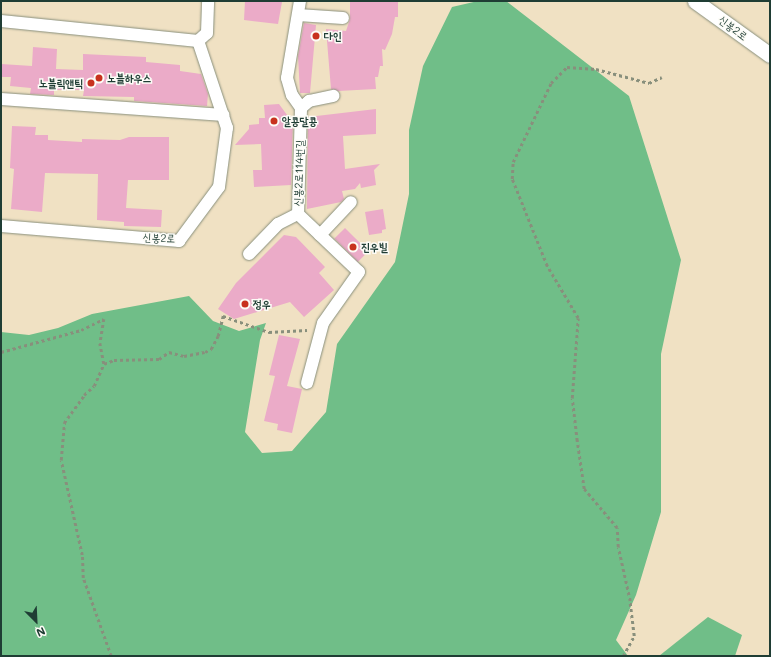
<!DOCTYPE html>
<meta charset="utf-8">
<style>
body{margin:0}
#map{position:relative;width:771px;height:657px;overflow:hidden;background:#f0e1c3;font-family:Mali,"Poor Story",sans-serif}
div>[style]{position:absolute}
.forest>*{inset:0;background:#70be88}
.building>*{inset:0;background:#ebabc8;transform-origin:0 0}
.path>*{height:2.5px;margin-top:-1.25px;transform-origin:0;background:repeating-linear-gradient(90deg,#888f7c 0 3px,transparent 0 6px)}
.roads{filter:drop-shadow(0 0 1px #888f7c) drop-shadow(0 0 1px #888f7c)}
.minor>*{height:12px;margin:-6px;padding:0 6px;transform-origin:6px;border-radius:6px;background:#fff}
.tertiary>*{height:15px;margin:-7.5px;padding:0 7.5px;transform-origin:7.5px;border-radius:7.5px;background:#fff}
.dots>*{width:11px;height:11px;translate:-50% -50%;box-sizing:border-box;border:2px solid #fdfcf7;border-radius:50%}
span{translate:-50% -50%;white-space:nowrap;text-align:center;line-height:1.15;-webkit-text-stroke:3px #fdfcf7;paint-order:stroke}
.street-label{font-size:11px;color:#1f3d34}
.poi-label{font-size:11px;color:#1f3d34;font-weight:700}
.left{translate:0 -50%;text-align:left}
.right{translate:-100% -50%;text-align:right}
.frame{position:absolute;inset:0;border:2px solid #1f3d34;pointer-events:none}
.north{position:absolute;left:16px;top:601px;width:40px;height:40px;-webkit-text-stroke:3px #fdfcf7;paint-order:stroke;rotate:156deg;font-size:11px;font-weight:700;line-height:16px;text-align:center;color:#1f3d34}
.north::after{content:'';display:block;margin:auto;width:14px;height:18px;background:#1f3d34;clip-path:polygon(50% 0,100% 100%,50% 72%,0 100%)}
</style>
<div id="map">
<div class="forest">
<i style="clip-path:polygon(478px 1px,506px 1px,629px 96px,681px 260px,661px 354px,661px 512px,636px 595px,616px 640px,628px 656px,1px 656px,1px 332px,29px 335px,58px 328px,92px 314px,189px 296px,213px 321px,239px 331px,266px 323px,260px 340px,245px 432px,262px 453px,292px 451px,326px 412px,337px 344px,395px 262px,409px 194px,409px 130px,423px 66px,452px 7px)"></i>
<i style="clip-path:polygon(708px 617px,742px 635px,735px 656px,659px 656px)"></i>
</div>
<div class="building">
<i style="clip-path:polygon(245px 1px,282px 2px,278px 24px,244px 20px)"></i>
<i style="clip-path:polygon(350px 1px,398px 1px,398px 17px,395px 17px,392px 34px,385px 50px,382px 49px,383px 66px,380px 66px,378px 77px,375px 77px,376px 89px,338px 91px,331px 89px,326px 29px,346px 31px,350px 19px)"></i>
<i style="clip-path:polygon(304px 23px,316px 25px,310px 93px,300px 93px,298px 56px)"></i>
<i style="clip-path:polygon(33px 47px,57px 49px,56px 69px,83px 70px,83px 54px,146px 57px,146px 62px,180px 65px,180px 71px,201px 74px,208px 94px,207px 106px,134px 101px,134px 97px,83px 96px,84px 90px,54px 90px,54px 95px,30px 94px,31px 88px,10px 86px,11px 77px,1px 77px,1px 64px,32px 66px)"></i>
<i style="clip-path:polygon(279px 104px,290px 119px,293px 119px,291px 185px,254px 187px,253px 170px,262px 170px,261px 144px,235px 145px,249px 129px,249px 125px,259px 124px,259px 118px,265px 118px,264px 105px)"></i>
<i style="clip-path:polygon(376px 109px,376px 134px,343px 136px,345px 169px,380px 164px,374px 170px,376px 185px,361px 188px,360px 183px,355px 189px,342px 191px,344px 199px,341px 202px,307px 209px,308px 117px)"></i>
<i style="clip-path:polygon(12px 126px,36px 127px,35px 135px,48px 135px,48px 140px,82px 142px,82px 139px,120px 140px,129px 137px,169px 137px,169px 180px,128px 180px,126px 208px,162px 210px,161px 227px,124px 226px,124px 222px,97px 220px,98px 174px,45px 173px,42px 212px,11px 209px,14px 169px,10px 168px)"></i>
<i style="clip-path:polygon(383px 209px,386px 229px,382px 230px,382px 233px,369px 235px,365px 212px)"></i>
<i style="left:345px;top:228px;width:33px;height:15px;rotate:45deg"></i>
<i style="clip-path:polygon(284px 235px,296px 237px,325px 267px,319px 273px,334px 290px,304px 317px,290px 302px,234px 319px,218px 309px,236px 283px)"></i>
<i style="clip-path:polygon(279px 335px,300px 339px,287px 386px,302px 389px,292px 433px,277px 430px,278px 424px,264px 421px,275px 376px,269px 375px)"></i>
</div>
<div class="path">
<i style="left:1px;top:352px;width:83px;rotate:-15.4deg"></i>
<i style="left:81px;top:330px;width:25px;rotate:-26deg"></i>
<i style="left:104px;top:319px;width:24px;rotate:99deg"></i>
<i style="left:100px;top:343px;width:21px;rotate:79deg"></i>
<i style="left:111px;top:656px;width:83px;rotate:-109.7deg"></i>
<i style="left:83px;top:578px;width:23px;rotate:-92deg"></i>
<i style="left:82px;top:555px;width:97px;rotate:-102.5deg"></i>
<i style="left:61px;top:460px;width:37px;rotate:-85deg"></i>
<i style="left:64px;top:423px;width:34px;rotate:-54deg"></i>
<i style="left:84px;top:395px;width:13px;rotate:-42deg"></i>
<i style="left:94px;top:386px;width:24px;rotate:-66deg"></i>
<i style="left:104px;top:364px;width:11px;rotate:-22deg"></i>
<i style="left:114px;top:360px;width:45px;rotate:-1.3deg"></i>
<i style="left:159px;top:359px;width:12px;rotate:-35deg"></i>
<i style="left:169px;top:352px;width:16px;rotate:15deg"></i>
<i style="left:184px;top:356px;width:21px;rotate:-11deg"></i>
<i style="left:205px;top:352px;width:7px;rotate:-27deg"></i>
<i style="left:211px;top:349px;width:15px;rotate:-62deg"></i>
<i style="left:218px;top:336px;width:21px;rotate:-76deg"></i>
<i style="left:223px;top:316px;width:49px;rotate:19.2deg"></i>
<i style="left:269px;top:332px;width:38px;rotate:-3deg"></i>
<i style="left:623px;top:656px;width:23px;rotate:-61deg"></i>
<i style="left:634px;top:636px;width:35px;rotate:-97deg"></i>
<i style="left:630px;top:601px;width:55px;rotate:-102.5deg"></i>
<i style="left:618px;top:547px;width:19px;rotate:-93deg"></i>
<i style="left:617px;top:528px;width:51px;rotate:-130.2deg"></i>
<i style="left:584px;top:489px;width:49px;rotate:-98.3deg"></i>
<i style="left:577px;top:441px;width:43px;rotate:-96.6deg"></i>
<i style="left:572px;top:398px;width:80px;rotate:-85.7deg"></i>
<i style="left:578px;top:318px;width:61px;rotate:-120.8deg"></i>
<i style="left:547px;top:266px;width:94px;rotate:-111.9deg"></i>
<i style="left:512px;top:179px;width:17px;rotate:-87deg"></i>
<i style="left:513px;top:162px;width:88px;rotate:-64.3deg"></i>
<i style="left:551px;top:83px;width:23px;rotate:-45deg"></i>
<i style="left:567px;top:67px;width:29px;rotate:4deg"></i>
<i style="left:596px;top:69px;width:55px;rotate:14.8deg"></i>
<i style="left:649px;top:83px;width:14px;rotate:-25deg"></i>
</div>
<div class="roads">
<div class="minor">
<i style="left:300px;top:1px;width:78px;rotate:99.6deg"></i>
<i style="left:287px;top:78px;width:18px;rotate:74deg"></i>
<i style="left:292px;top:95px;width:16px;rotate:55deg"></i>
<i style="left:301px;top:108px;width:106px;rotate:91.6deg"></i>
<i style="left:298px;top:214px;width:84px;rotate:43.6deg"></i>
<i style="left:359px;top:272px;width:62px;rotate:125.2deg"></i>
<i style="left:323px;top:323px;width:62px;rotate:104.9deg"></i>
<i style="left:298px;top:15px;width:45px;rotate:3.8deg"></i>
<i style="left:1px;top:21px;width:198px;rotate:5.8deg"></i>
<i style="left:198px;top:41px;width:12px;rotate:-42deg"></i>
<i style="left:207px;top:33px;width:32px;rotate:-88deg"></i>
<i style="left:1px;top:99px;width:223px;rotate:4.1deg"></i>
<i style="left:301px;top:108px;width:11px;rotate:-41deg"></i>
<i style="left:309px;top:101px;width:25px;rotate:-12deg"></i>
<i style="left:1px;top:226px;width:179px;rotate:4.8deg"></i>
<i style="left:179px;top:241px;width:67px;rotate:-53.5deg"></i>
<i style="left:219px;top:187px;width:60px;rotate:-82.3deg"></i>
<i style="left:227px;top:128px;width:92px;rotate:-108.4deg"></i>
<i style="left:320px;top:235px;width:45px;rotate:-46.8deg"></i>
<i style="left:249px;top:254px;width:42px;rotate:-46deg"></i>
<i style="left:278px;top:224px;width:22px;rotate:-27deg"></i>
</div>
<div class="tertiary">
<i style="left:695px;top:1px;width:92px;rotate:35.8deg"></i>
</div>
</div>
<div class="dots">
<i style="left:316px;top:36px;background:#c8321e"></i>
<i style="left:99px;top:78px;background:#c8321e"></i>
<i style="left:91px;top:83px;background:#c8321e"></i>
<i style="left:274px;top:121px;background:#c8321e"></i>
<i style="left:353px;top:247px;background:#c8321e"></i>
<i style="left:245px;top:304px;background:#c8321e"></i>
</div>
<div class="street-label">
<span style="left:733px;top:28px;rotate:37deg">신봉2로</span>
<span style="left:299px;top:173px;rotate:-88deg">신봉2로114번길</span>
<span style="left:159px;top:238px;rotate:2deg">신봉2로</span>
</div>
<div class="poi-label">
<span class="left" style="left:324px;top:36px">다인</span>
<span class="left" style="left:107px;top:78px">노블하우스</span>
<span class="right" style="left:83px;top:83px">노블릭앤틱</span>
<span class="left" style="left:282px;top:121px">알콩달콩</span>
<span class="left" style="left:361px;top:247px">진우빌</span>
<span class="left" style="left:253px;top:304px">정우</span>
</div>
<div class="frame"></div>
<div class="north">N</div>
</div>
